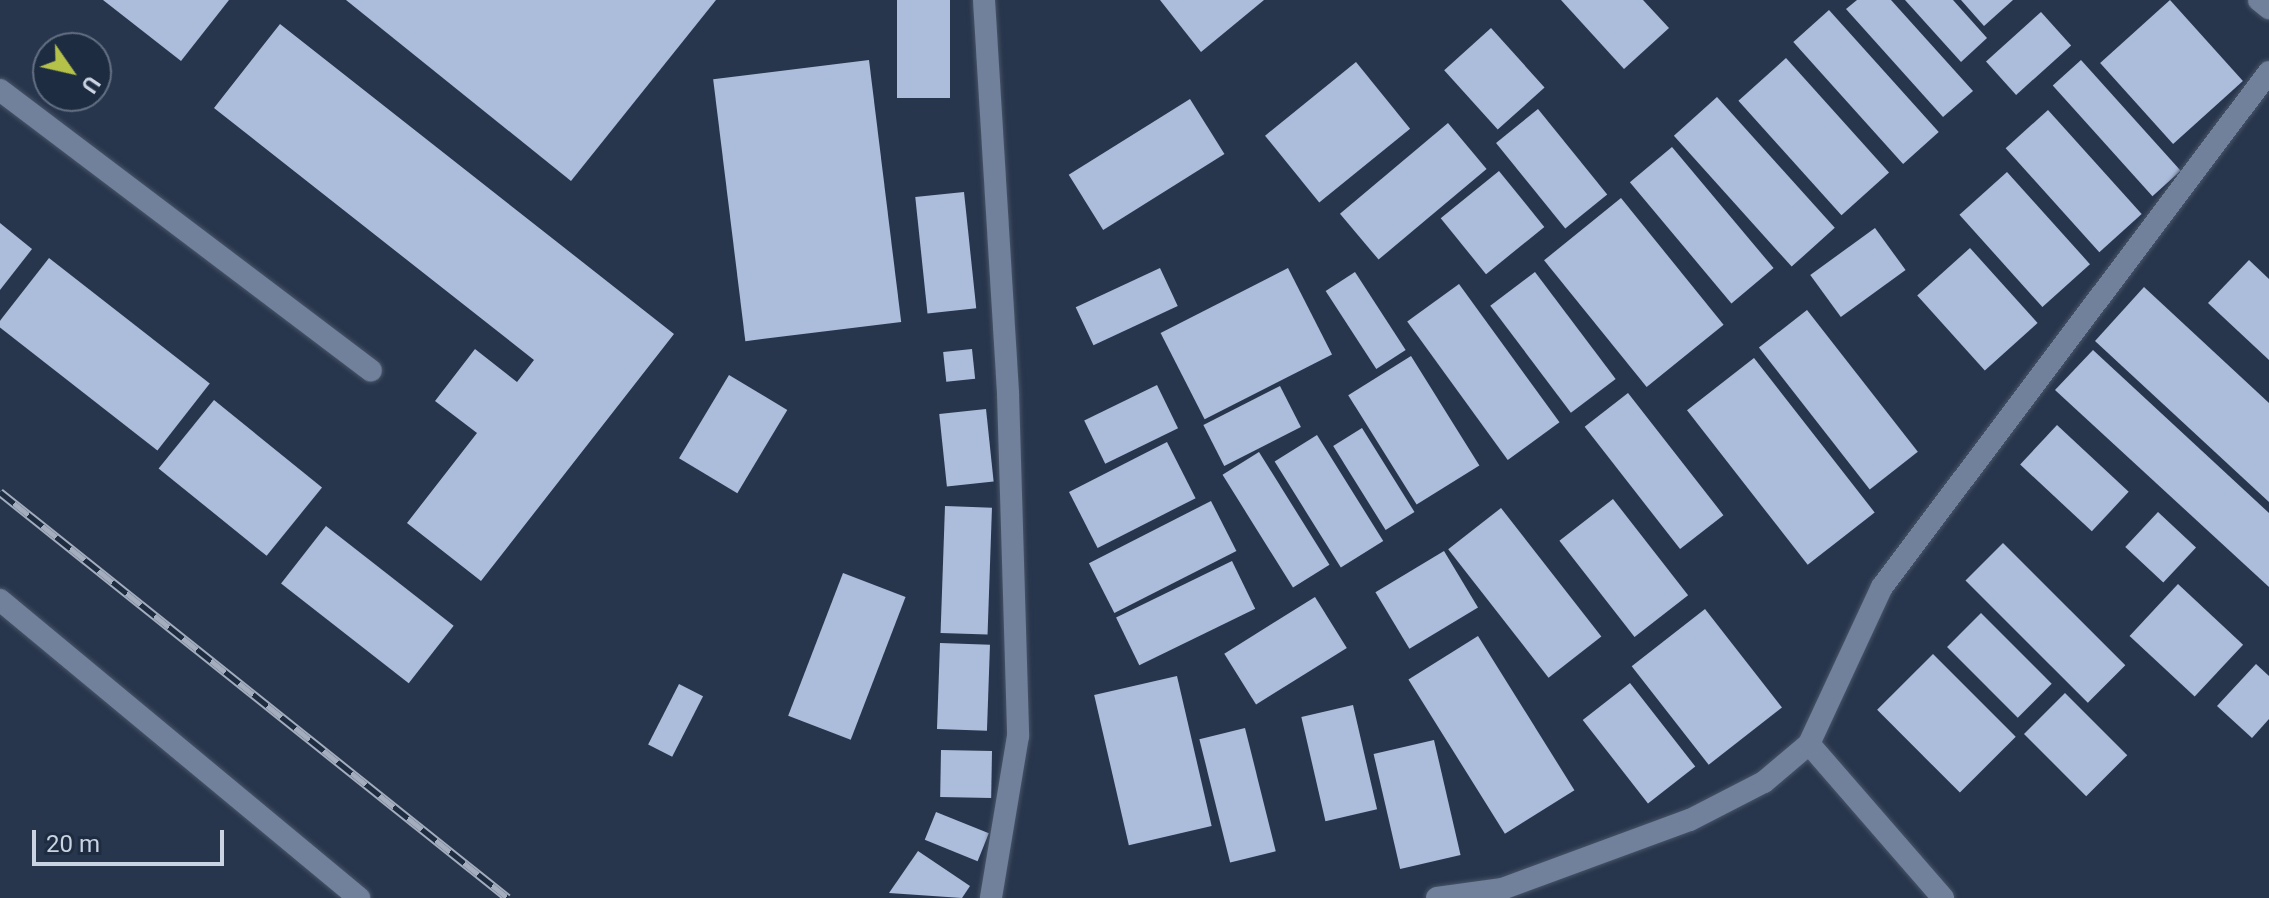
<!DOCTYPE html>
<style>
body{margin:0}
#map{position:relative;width:2269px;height:898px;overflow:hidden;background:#28364d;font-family:Roboto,sans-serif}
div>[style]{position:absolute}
.building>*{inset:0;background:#acbddb;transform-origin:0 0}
.roads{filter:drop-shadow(0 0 2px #485467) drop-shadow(0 0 2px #485467)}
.service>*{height:22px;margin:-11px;padding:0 11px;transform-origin:11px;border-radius:11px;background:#71819c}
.minor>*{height:22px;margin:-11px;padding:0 11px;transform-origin:11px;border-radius:11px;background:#71819c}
.rail>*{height:9px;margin-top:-4.5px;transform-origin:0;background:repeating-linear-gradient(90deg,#1e2c42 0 18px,#a3adbe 0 36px);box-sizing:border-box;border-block:2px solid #a3adbe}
span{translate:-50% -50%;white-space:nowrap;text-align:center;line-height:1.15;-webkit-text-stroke:8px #1e2c42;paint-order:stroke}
.north{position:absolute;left:32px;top:32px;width:80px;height:80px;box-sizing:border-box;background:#1e2c42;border:2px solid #636f82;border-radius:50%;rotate:124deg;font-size:22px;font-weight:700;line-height:32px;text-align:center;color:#cad3e2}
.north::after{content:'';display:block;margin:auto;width:28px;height:36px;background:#b4c24a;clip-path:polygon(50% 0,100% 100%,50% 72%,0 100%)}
.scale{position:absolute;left:32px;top:830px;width:192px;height:36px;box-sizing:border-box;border:4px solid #cad3e2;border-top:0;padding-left:10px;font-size:24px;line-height:28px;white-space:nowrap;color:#cad3e2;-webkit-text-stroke:6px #1e2c42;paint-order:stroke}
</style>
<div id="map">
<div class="building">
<i style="clip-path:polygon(103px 0,229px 0,181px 61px)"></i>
<i style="clip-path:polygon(346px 0,716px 0,571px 181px)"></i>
<i style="left:897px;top:0;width:53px;height:98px"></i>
<i style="clip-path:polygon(1160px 0,1264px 0,1201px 52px)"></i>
<i style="clip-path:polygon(1561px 0,1643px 0,1669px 28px,1624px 69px)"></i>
<i style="clip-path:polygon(1857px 0,1891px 0,1973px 91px,1943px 117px,1846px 9px)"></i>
<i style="clip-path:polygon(1905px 0,1953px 0,1987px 38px,1961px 62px)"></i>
<i style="clip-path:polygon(1961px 0,2013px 0,1984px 26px)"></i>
<i style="left:2170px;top:0;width:109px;height:94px;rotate:48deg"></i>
<i style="left:1829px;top:10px;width:164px;height:48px;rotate:48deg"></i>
<i style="left:2041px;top:12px;width:45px;height:74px;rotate:48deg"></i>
<i style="clip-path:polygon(280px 24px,674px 334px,481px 581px,407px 523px,477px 433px,435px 401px,475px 349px,517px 382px,534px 360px,214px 108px)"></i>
<i style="left:1491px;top:28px;width:80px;height:63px;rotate:48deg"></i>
<i style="left:1786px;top:58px;width:154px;height:64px;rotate:48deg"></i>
<i style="left:869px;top:60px;width:264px;height:157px;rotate:83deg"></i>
<i style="left:2081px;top:60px;width:149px;height:38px;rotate:48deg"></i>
<i style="left:1356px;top:62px;width:86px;height:117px;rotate:51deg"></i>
<i style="left:1717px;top:97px;width:176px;height:58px;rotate:48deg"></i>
<i style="left:1190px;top:99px;width:65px;height:143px;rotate:58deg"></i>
<i style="left:1538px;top:109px;width:110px;height:54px;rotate:51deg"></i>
<i style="left:2048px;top:110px;width:140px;height:57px;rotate:48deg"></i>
<i style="left:1448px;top:123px;width:60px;height:141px;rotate:50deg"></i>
<i style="left:1672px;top:147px;width:158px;height:55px;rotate:50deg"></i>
<i style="left:1499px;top:171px;width:72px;height:75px;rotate:51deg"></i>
<i style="left:2007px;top:172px;width:124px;height:64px;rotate:48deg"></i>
<i style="left:964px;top:192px;width:117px;height:49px;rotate:84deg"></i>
<i style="left:1621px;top:198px;width:163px;height:99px;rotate:51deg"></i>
<i style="clip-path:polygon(0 223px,32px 249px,0 290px)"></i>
<i style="left:1875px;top:228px;width:52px;height:80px;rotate:54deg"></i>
<i style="left:1970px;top:248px;width:101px;height:71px;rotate:48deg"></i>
<i style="left:49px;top:258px;width:204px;height:85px;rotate:38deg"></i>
<i style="clip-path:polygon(2249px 260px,2269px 279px,2269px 360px,2208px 303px)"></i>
<i style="left:1160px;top:268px;width:42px;height:93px;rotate:65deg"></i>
<i style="left:1288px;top:268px;width:97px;height:143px;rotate:63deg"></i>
<i style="left:1355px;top:272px;width:93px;height:35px;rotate:57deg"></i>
<i style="left:1535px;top:272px;width:134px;height:56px;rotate:53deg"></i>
<i style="left:1459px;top:284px;width:171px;height:64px;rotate:54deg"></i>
<i style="clip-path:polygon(2144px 287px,2269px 403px,2269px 502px,2095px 341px)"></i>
<i style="left:1807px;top:310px;width:180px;height:61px;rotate:52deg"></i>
<i style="left:972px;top:349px;width:30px;height:29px;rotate:84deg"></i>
<i style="clip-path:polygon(2093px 350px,2269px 513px,2269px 587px,2055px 390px)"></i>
<i style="left:1411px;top:356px;width:129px;height:74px;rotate:58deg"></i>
<i style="left:1754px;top:358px;width:196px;height:85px;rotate:52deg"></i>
<i style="left:729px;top:375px;width:68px;height:97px;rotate:31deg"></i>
<i style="left:1157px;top:385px;width:48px;height:81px;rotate:64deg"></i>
<i style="left:1280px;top:386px;width:46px;height:86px;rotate:63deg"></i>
<i style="left:1628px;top:393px;width:155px;height:55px;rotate:52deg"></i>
<i style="left:214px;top:400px;width:139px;height:88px;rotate:39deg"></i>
<i style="left:986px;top:409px;width:73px;height:47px;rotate:84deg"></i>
<i style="left:2057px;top:425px;width:98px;height:54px;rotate:43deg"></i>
<i style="left:1362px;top:428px;width:99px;height:34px;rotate:58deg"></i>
<i style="left:1317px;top:435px;width:125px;height:50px;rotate:58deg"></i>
<i style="left:1167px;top:442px;width:63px;height:110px;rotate:63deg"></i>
<i style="left:1259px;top:452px;width:133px;height:43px;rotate:58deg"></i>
<i style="left:1613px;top:499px;width:122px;height:68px;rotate:52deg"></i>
<i style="left:1211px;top:501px;width:56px;height:137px;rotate:63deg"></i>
<i style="left:945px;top:506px;width:47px;height:127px;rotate:2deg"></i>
<i style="left:1501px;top:508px;width:163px;height:67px;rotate:52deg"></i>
<i style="left:2158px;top:512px;width:52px;height:48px;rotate:43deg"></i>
<i style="left:326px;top:526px;width:162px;height:73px;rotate:38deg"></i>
<i style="left:2003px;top:543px;width:173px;height:53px;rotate:45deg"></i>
<i style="left:1444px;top:551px;width:66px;height:80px;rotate:59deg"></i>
<i style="left:1232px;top:561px;width:53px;height:129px;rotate:64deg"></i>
<i style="left:843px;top:573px;width:67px;height:153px;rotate:21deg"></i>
<i style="left:2178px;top:584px;width:89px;height:71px;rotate:43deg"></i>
<i style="left:1315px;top:597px;width:60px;height:107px;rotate:58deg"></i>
<i style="left:1705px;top:609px;width:125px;height:93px;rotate:52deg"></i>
<i style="left:1981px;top:613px;width:100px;height:48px;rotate:45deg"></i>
<i style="left:1478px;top:636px;width:182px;height:82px;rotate:58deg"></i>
<i style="left:940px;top:643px;width:50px;height:86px;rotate:2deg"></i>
<i style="left:1933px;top:654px;width:117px;height:79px;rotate:45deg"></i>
<i style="clip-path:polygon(2256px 664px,2269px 676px,2269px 719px,2252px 738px,2217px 706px)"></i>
<i style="left:1177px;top:676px;width:154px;height:85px;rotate:77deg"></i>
<i style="left:1630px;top:683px;width:106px;height:60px;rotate:52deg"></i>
<i style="left:679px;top:684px;width:27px;height:68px;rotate:27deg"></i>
<i style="left:2065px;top:693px;width:88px;height:58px;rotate:45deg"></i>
<i style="left:1353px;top:705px;width:107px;height:53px;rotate:77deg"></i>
<i style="left:1245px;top:728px;width:127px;height:47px;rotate:76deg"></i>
<i style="left:1434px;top:740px;width:118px;height:62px;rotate:77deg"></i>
<i style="left:941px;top:750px;width:51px;height:47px;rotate:1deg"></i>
<i style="left:936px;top:812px;width:57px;height:30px;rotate:22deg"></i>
<i style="clip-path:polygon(918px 851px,970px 886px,962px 898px,889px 893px)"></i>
</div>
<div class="roads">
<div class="service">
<i style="left:0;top:90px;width:465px;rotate:37.1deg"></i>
</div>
<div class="minor">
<i style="left:984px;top:0;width:394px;rotate:86.5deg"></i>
<i style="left:1008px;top:393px;width:343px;rotate:88.3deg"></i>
<i style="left:1018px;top:736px;width:164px;rotate:99.5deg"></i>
<i style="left:2259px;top:0;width:13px;rotate:39deg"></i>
<i style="left:0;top:600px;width:467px;rotate:39.7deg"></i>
<i style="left:1437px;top:898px;width:66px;rotate:-7.9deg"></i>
<i style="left:1502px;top:889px;width:200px;rotate:-20.2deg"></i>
<i style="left:1690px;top:820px;width:83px;rotate:-27.2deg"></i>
<i style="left:1764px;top:782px;width:59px;rotate:-40.2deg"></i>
<i style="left:1943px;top:898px;width:204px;rotate:-131deg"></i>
<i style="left:1809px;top:744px;width:173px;rotate:-65.1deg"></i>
<i style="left:1882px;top:587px;width:644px;rotate:-53.08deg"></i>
</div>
</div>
<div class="rail">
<i style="left:0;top:492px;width:650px;rotate:38.63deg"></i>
</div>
<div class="north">U</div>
<div class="scale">20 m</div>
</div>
